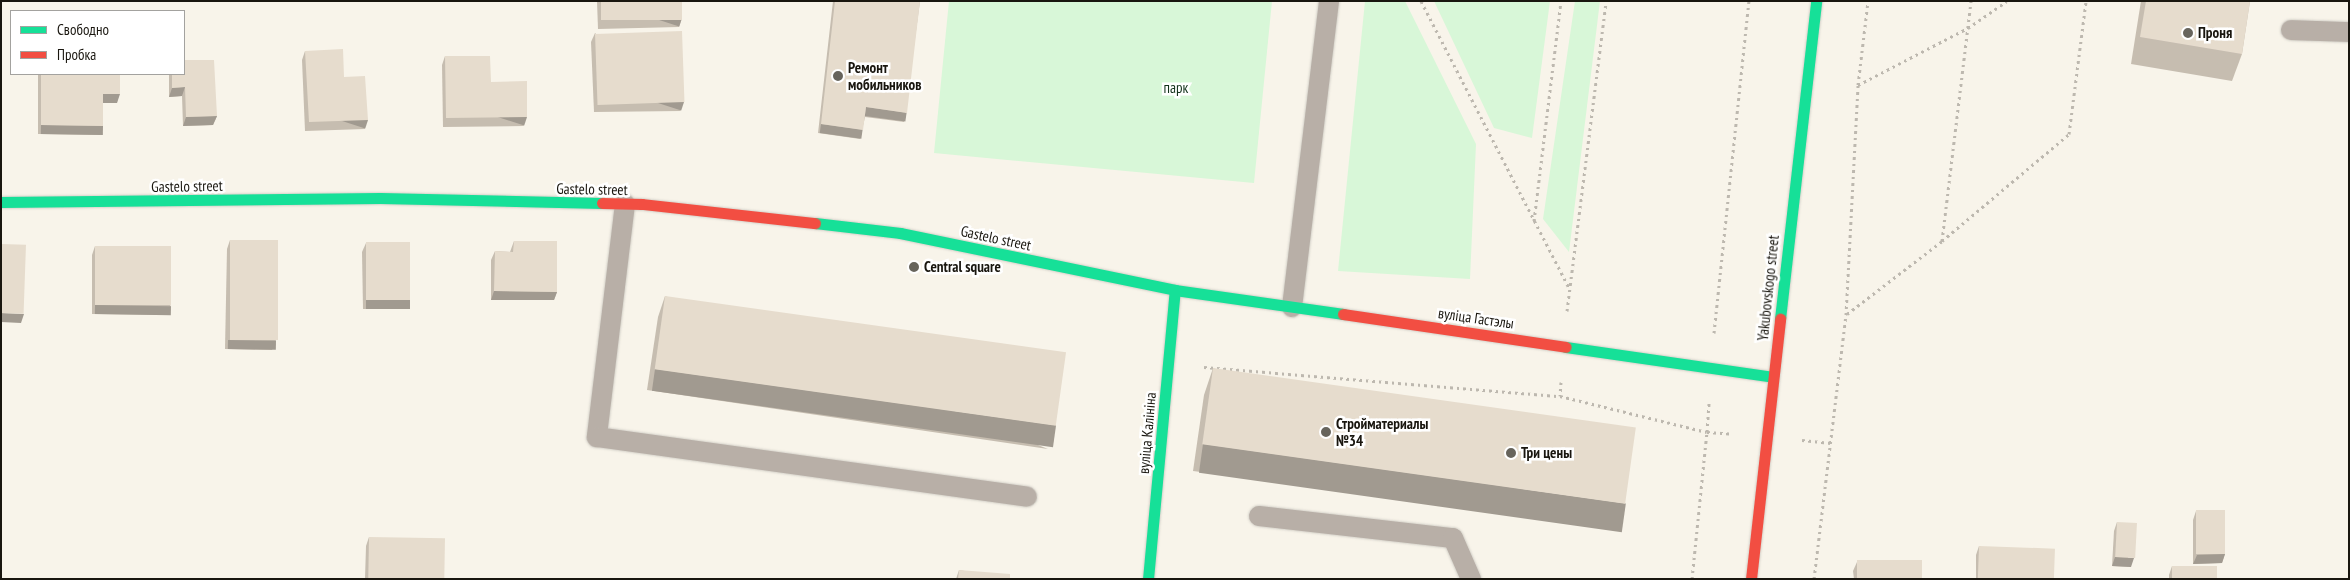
<!DOCTYPE html>
<meta charset="utf-8">
<style>
body{margin:0}
#map{position:relative;width:2350px;height:580px;overflow:hidden;background:#f8f4ea;font-family:"PT Sans Narrow",sans-serif}
div>[style]{position:absolute}
.green>*{inset:0;background:#d8f7d8}
.path>*{height:3px;margin-top:-1.5px;transform-origin:0;background:repeating-linear-gradient(90deg,#bdb8af 0 2.5px,transparent 0 6.5px)}
.roads{filter:drop-shadow(0 0 1px #d3d0c8) drop-shadow(0 0 1px #d3d0c8)}
.lane>*{height:20px;margin:-10px;padding:0 10px;transform-origin:10px;border-radius:10px;background:#b8afa7}
.fast>*{height:11px;margin:-5.5px;padding:0 5.5px;transform-origin:5.5px;border-radius:5.5px;background:#16e098}
.jam>*{height:11px;margin:-5.5px;padding:0 5.5px;transform-origin:5.5px;border-radius:5.5px;background:#f24e42}
.wall>*{inset:0;background:#c6bdb0}
.shaded-wall>*{inset:0;background:#a19a90;transform-origin:0 0}
.building>*{inset:0;background:#e6dccd;transform-origin:0 0}
.dots>*{width:14px;height:14px;translate:-50% -50%;box-sizing:border-box;border:2px solid #fff;border-radius:50%}
span{translate:-50% -50%;white-space:nowrap;text-align:center;line-height:1.15;-webkit-text-stroke:5px #fff;paint-order:stroke}
.poi-label{font-size:15px;color:#19160f;font-weight:700}
.left{translate:0 -50%;text-align:left}
.park-label{font-size:15px;color:#12311a}
.street-label{font-size:15px;color:#19160f}
.frame{position:absolute;inset:0;border:2px solid #19160f;pointer-events:none}
.legend{position:absolute;left:10px;top:10px;width:175px;height:65px;box-sizing:border-box;background:#fff;border:1px solid #a3a29f;margin:0;padding:6px 9px;list-style:none;font-size:15px;color:#19160f}
.legend li{display:flex;align-items:center;gap:10px;height:25px}
.legend b{width:25px;border:1px solid #a3a29f}
</style>
<div id="map">
<div class="green">
<i style="clip-path:polygon(949px 1px,1272px 1px,1254px 183px,934px 153px)"></i>
<i style="clip-path:polygon(1365px 1px,1405px 1px,1476px 144px,1470px 279px,1338px 271px)"></i>
<i style="clip-path:polygon(1434px 1px,1550px 1px,1532px 138px,1494px 128px)"></i>
<i style="clip-path:polygon(1575px 1px,1600px 1px,1569px 252px,1543px 219px)"></i>
</div>
<div class="path">
<i style="left:1421px;top:1px;width:323px;rotate:62.7deg"></i>
<i style="left:1858px;top:85px;width:124px;rotate:-27.4deg"></i>
<i style="left:1968px;top:28px;width:47px;rotate:-34.7deg"></i>
<i style="left:1534px;top:221px;width:222px;rotate:-83deg"></i>
<i style="left:1942px;top:241px;width:166px;rotate:-40.1deg"></i>
<i style="left:2069px;top:134px;width:134px;rotate:-82.7deg"></i>
<i style="left:1567px;top:311px;width:312px;rotate:-82.8deg"></i>
<i style="left:1847px;top:314px;width:120px;rotate:-37.5deg"></i>
<i style="left:1942px;top:241px;width:242px;rotate:-83.1deg"></i>
<i style="left:1714px;top:333px;width:334px;rotate:-84deg"></i>
<i style="left:1204px;top:367px;width:357px;rotate:4.7deg"></i>
<i style="left:1561px;top:382px;width:14px;rotate:94deg"></i>
<i style="left:1560px;top:396px;width:151px;rotate:13.8deg"></i>
<i style="left:1707px;top:432px;width:30px;rotate:-86deg"></i>
<i style="left:1802px;top:440px;width:29px;rotate:6deg"></i>
<i style="left:1692px;top:579px;width:148px;rotate:-84.2deg"></i>
<i style="left:1707px;top:432px;width:26px;rotate:4deg"></i>
<i style="left:1814px;top:579px;width:266px;rotate:-83.1deg"></i>
<i style="left:1846px;top:315px;width:230px;rotate:-87deg"></i>
<i style="left:1858px;top:85px;width:85px;rotate:-83.2deg"></i>
</div>
<div class="roads">
<div class="lane">
<i style="left:2291px;top:30px;width:58px;rotate:2deg"></i>
<i style="left:625px;top:204px;width:235px;rotate:96.9deg"></i>
<i style="left:597px;top:437px;width:434px;rotate:7.9deg"></i>
<i style="left:1292px;top:307px;width:308px;rotate:-83.1deg"></i>
<i style="left:1259px;top:516px;width:195px;rotate:6.5deg"></i>
<i style="left:1453px;top:538px;width:45px;rotate:66.3deg"></i>
</div>
<div class="fast">
<i style="left:1px;top:202px;width:379px;rotate:-0.6deg"></i>
<i style="left:380px;top:198px;width:222px;rotate:1.3deg"></i>
<i style="left:815px;top:223px;width:86px;rotate:6.7deg"></i>
<i style="left:900px;top:233px;width:281px;rotate:11.7deg"></i>
<i style="left:1175px;top:290px;width:170px;rotate:8.1deg"></i>
<i style="left:1780px;top:319px;width:320px;rotate:-83.5deg"></i>
<i style="left:1566px;top:347px;width:209px;rotate:8.2deg"></i>
<i style="left:1148px;top:579px;width:290px;rotate:-84.7deg"></i>
</div>
<div class="jam">
<i style="left:602px;top:203px;width:40px;rotate:1.4deg"></i>
<i style="left:642px;top:204px;width:174px;rotate:6.3deg"></i>
<i style="left:1343px;top:314px;width:225px;rotate:8.4deg"></i>
<i style="left:1751px;top:579px;width:262px;rotate:-83.6deg"></i>
</div>
</div>
<div class="wall">
<i style="clip-path:polygon(597px 1px,682px 1px,682px 18px,679px 27px,598px 29px)"></i>
<i style="clip-path:polygon(833px 1px,920px 1px,904px 122px,865px 117px,860px 139px,818px 133px)"></i>
<i style="clip-path:polygon(2141px 1px,2250px 1px,2242px 54px,2232px 81px,2131px 64px)"></i>
<i style="clip-path:polygon(595px 33px,681px 111px,594px 112px,591px 42px)"></i>
<i style="clip-path:polygon(305px 51px,344px 77px,365px 129px,305px 131px,302px 60px)"></i>
<i style="clip-path:polygon(445px 56px,491px 82px,524px 126px,443px 127px,442px 65px)"></i>
<i style="clip-path:polygon(38px 74px,120px 74px,117px 103px,103px 103px,100px 135px,38px 134px)"></i>
<i style="clip-path:polygon(169px 74px,184px 74px,217px 116px,213px 125px,183px 126px,182px 96px,169px 97px)"></i>
<i style="clip-path:polygon(230px 240px,276px 341px,272px 350px,225px 349px,227px 249px)"></i>
<i style="clip-path:polygon(514px 241px,557px 292px,554px 300px,491px 300px,491px 260px,495px 251px,510px 252px)"></i>
<i style="clip-path:polygon(366px 243px,410px 300px,407px 309px,363px 309px,362px 252px)"></i>
<i style="clip-path:polygon(95px 246px,171px 306px,167px 315px,92px 314px,92px 255px)"></i>
<i style="clip-path:polygon(665px 296px,1048px 449px,647px 390px,658px 317px)"></i>
<i style="clip-path:polygon(1213px 368px,1616px 527px,1193px 471px,1204px 395px)"></i>
<i style="clip-path:polygon(2196px 511px,2225px 554px,2222px 563px,2193px 564px,2193px 520px)"></i>
<i style="clip-path:polygon(2117px 522px,2131px 567px,2112px 566px,2114px 531px)"></i>
<i style="clip-path:polygon(369px 537px,446px 579px,365px 579px,366px 546px)"></i>
<i style="clip-path:polygon(1979px 546px,2055px 579px,1976px 579px,1976px 555px)"></i>
<i style="clip-path:polygon(1857px 562px,1922px 579px,1854px 579px,1853px 571px)"></i>
<i style="clip-path:polygon(2172px 566px,2216px 579px,2169px 579px,2169px 575px)"></i>
<i style="clip-path:polygon(959px 570px,1010px 579px,956px 579px)"></i>
</div>
<div class="shaded-wall">
<i style="left:682px;top:18px;width:9px;height:81px;rotate:108deg"></i>
<i style="clip-path:polygon(185px 87px,182px 96px,169px 97px,172px 88px)"></i>
<i style="clip-path:polygon(103px 94px,120px 94px,117px 103px,100px 103px)"></i>
<i style="left:684px;top:102px;width:9px;height:87px;rotate:108deg"></i>
<i style="left:866px;top:107px;width:41px;height:9px;rotate:8deg"></i>
<i style="clip-path:polygon(217px 116px,213px 125px,183px 126px,186px 117px)"></i>
<i style="left:527px;top:117px;width:9px;height:81px;rotate:108deg"></i>
<i style="left:368px;top:120px;width:9px;height:59px;rotate:108deg"></i>
<i style="left:821px;top:124px;width:42px;height:9px;rotate:8deg"></i>
<i style="left:41px;top:125px;width:62px;height:9px;rotate:1deg"></i>
<i style="clip-path:polygon(494px 291px,557px 292px,554px 300px,491px 300px)"></i>
<i style="left:366px;top:300px;width:44px;height:9px"></i>
<i style="left:95px;top:305px;width:76px;height:9px;rotate:1deg"></i>
<i style="clip-path:polygon(1px 313px,24px 314px,21px 323px,1px 322px)"></i>
<i style="left:228px;top:340px;width:48px;height:9px;rotate:1deg"></i>
<i style="left:655px;top:369px;width:405px;height:22px;rotate:8deg"></i>
<i style="left:1203px;top:444px;width:427px;height:29px;rotate:8deg"></i>
<i style="clip-path:polygon(2225px 554px,2222px 563px,2193px 564px,2197px 555px)"></i>
<i style="clip-path:polygon(2115px 557px,2134px 558px,2131px 567px,2112px 566px)"></i>
</div>
<div class="building">
<i style="left:601px;top:1px;width:81px;height:19px"></i>
<i style="clip-path:polygon(835px 1px,920px 1px,907px 113px,866px 107px,863px 130px,821px 124px)"></i>
<i style="clip-path:polygon(2146px 1px,2250px 1px,2242px 54px,2140px 37px)"></i>
<i style="left:682px;top:31px;width:71px;height:87px;rotate:88deg"></i>
<i style="clip-path:polygon(343px 49px,344px 77px,365px 76px,368px 120px,309px 122px,305px 51px)"></i>
<i style="clip-path:polygon(445px 56px,490px 56px,491px 82px,527px 81px,527px 117px,446px 118px)"></i>
<i style="clip-path:polygon(184px 60px,214px 60px,217px 116px,186px 117px,185px 87px,172px 88px,172px 74px,184px 74px)"></i>
<i style="clip-path:polygon(41px 74px,120px 74px,120px 94px,103px 94px,103px 126px,41px 125px)"></i>
<i style="left:230px;top:240px;width:48px;height:100px"></i>
<i style="clip-path:polygon(514px 241px,557px 241px,557px 292px,494px 291px,495px 251px,513px 252px)"></i>
<i style="left:410px;top:242px;width:58px;height:44px;rotate:90deg"></i>
<i style="left:1px;top:244px;width:25px;height:69px;rotate:2deg"></i>
<i style="left:95px;top:246px;width:76px;height:59px"></i>
<i style="left:665px;top:296px;width:405px;height:74px;rotate:8deg"></i>
<i style="left:1213px;top:368px;width:427px;height:77px;rotate:8deg"></i>
<i style="left:2225px;top:510px;width:44px;height:29px;rotate:90deg"></i>
<i style="left:2117px;top:522px;width:20px;height:35px;rotate:3deg"></i>
<i style="left:369px;top:537px;width:76px;height:42px;rotate:1deg"></i>
<i style="left:1979px;top:546px;width:76px;height:33px;rotate:2deg"></i>
<i style="left:1922px;top:560px;width:19px;height:65px;rotate:90deg"></i>
<i style="left:2172px;top:566px;width:45px;height:13px"></i>
<i style="clip-path:polygon(959px 570px,1010px 574px,1010px 579px,958px 579px)"></i>
</div>
<div class="dots">
<i style="left:2188px;top:33px;background:#67645c"></i>
<i style="left:838px;top:76px;background:#67645c"></i>
<i style="left:914px;top:267px;background:#67645c"></i>
<i style="left:1326px;top:432px;background:#67645c"></i>
<i style="left:1511px;top:453px;background:#67645c"></i>
</div>
<div class="poi-label">
<span class="left" style="left:2198px;top:33px">Проня</span>
<span class="left" style="left:848px;top:76px">Ремонт<br>мобильников</span>
<span class="left" style="left:924px;top:267px">Central square</span>
<span class="left" style="left:1336px;top:432px">Стройматериалы<br>№34</span>
<span class="left" style="left:1521px;top:453px">Три цены</span>
</div>
<div class="park-label">
<span style="left:1176px;top:88px">парк</span>
</div>
<div class="street-label">
<span style="left:187px;top:186px;rotate:-1deg">Gastelo street</span>
<span style="left:592px;top:189px;rotate:1deg">Gastelo street</span>
<span style="left:996px;top:238px;rotate:12deg">Gastelo street</span>
<span style="left:1768px;top:288px;rotate:-84deg">Yakubovskogo street</span>
<span style="left:1476px;top:318px;rotate:8deg">вуліца Гастэлы</span>
<span style="left:1147px;top:433px;rotate:-85deg">вуліца Калініна</span>
</div>
<div class="frame"></div>
<ul class="legend">
<li><b style="height:6px;background:#16e098"></b>Свободно</li>
<li><b style="height:6px;background:#f24e42"></b>Пробка</li>
</ul>
</div>
